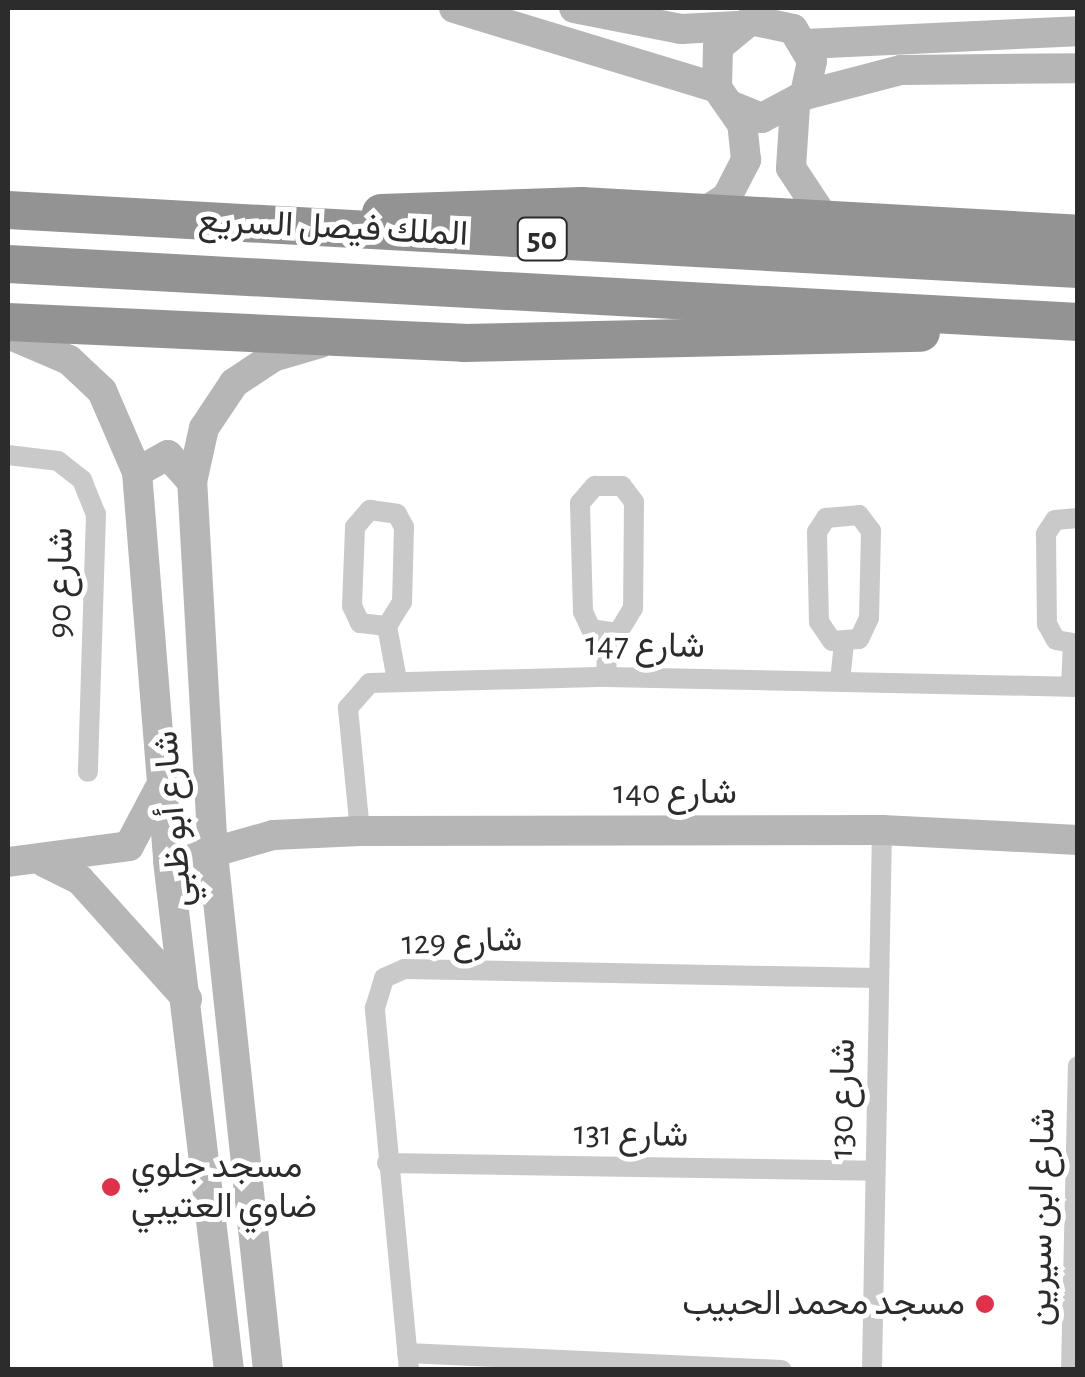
<!DOCTYPE html>
<meta charset="utf-8">
<style>
body{margin:0}
#map{position:relative;width:1085px;height:1377px;overflow:hidden;background:#fff;font-family:"Alegreya Sans",Vazirmatn,sans-serif}
div>[style]{position:absolute}
.street>*{height:20px;margin:-10px;padding:0 10px;transform-origin:10px;border-radius:10px;background:#c9c9c9}
.secondary>*{height:30px;margin:-15px;padding:0 15px;transform-origin:15px;border-radius:15px;background:#b6b6b6}
.highway>*{height:38px;margin:-19px;padding:0 19px;transform-origin:19px;border-radius:19px;background:#939393}
.dots>*{width:28px;height:28px;translate:-50% -50%;box-sizing:border-box;border:5px solid #fff;border-radius:50%}
span{translate:-50% -50%;white-space:nowrap;text-align:center;line-height:1.15;-webkit-text-stroke:10px #fff;paint-order:stroke}
.shield-label span{padding:2px 8px;background:#fff;border:2px solid;border-radius:8px;-webkit-text-stroke-width:0}
.shield-label{font-size:32px;color:#2c2c2c;font-weight:700}
.street-label{font-size:35px;color:#2c2c2c}
.poi-label{font-size:35px;color:#2c2c2c}
.left{translate:0 -50%;text-align:left}
.right{translate:-100% -50%;text-align:right}
.frame{position:absolute;inset:0;border:10px solid #2c2c2c;pointer-events:none}
</style>
<div id="map">
<div class="street">
<i style="left:8px;top:455px;width:50px;rotate:6.8deg"></i>
<i style="left:58px;top:461px;width:31px;rotate:38deg"></i>
<i style="left:82px;top:480px;width:37px;rotate:68deg"></i>
<i style="left:96px;top:514px;width:258px;rotate:91.8deg"></i>
<i style="left:595px;top:486px;width:27px"></i>
<i style="left:622px;top:486px;width:20px;rotate:53deg"></i>
<i style="left:634px;top:502px;width:106px;rotate:90.5deg"></i>
<i style="left:633px;top:608px;width:29px;rotate:121deg"></i>
<i style="left:618px;top:633px;width:27px;rotate:-172deg"></i>
<i style="left:591px;top:629px;width:19px;rotate:-115deg"></i>
<i style="left:583px;top:612px;width:109px;rotate:-91.6deg"></i>
<i style="left:580px;top:503px;width:23px;rotate:-49deg"></i>
<i style="left:370px;top:510px;width:27px;rotate:8deg"></i>
<i style="left:397px;top:514px;width:15px;rotate:62deg"></i>
<i style="left:404px;top:527px;width:75px;rotate:91.5deg"></i>
<i style="left:402px;top:602px;width:28px;rotate:122deg"></i>
<i style="left:387px;top:626px;width:27px;rotate:-174deg"></i>
<i style="left:360px;top:623px;width:19px;rotate:-115deg"></i>
<i style="left:352px;top:606px;width:79px;rotate:-87.8deg"></i>
<i style="left:355px;top:527px;width:23px;rotate:-49deg"></i>
<i style="left:859px;top:515px;width:20px;rotate:53deg"></i>
<i style="left:871px;top:531px;width:87px;rotate:91.3deg"></i>
<i style="left:869px;top:618px;width:23px;rotate:115deg"></i>
<i style="left:859px;top:639px;width:27px;rotate:176deg"></i>
<i style="left:832px;top:641px;width:23px;rotate:-124deg"></i>
<i style="left:819px;top:622px;width:90px;rotate:-91.3deg"></i>
<i style="left:817px;top:532px;width:17px;rotate:-57deg"></i>
<i style="left:826px;top:518px;width:33px;rotate:-5deg"></i>
<i style="left:1078px;top:518px;width:23px;rotate:175deg"></i>
<i style="left:1055px;top:520px;width:17px;rotate:123deg"></i>
<i style="left:1046px;top:534px;width:90px;rotate:89.4deg"></i>
<i style="left:1047px;top:624px;width:18px;rotate:61deg"></i>
<i style="left:1056px;top:640px;width:22px;rotate:10deg"></i>
<i style="left:387px;top:626px;width:55px;rotate:79.5deg"></i>
<i style="left:606px;top:677px;width:45px;rotate:-87.5deg"></i>
<i style="left:840px;top:681px;width:39px;rotate:-84deg"></i>
<i style="left:1071px;top:686px;width:42px;rotate:-87.3deg"></i>
<i style="left:360px;top:831px;width:124px;rotate:-95.6deg"></i>
<i style="left:348px;top:708px;width:33px;rotate:-49deg"></i>
<i style="left:370px;top:683px;width:236px;rotate:-1.5deg"></i>
<i style="left:606px;top:677px;width:472px;rotate:1.2deg"></i>
<i style="left:387px;top:1163px;width:487px;rotate:0.9deg"></i>
<i style="left:407px;top:1353px;width:375px;rotate:2.6deg"></i>
<i style="left:409px;top:1370px;width:364px;rotate:-95.4deg"></i>
<i style="left:375px;top:1008px;width:31px;rotate:-73deg"></i>
<i style="left:384px;top:978px;width:22px;rotate:-24deg"></i>
<i style="left:404px;top:969px;width:474px;rotate:1.1deg"></i>
<i style="left:872px;top:1370px;width:540px;rotate:-88.94deg"></i>
<i style="left:1071px;top:1370px;width:304px;rotate:-88.7deg"></i>
</div>
<div class="secondary">
<i style="left:454px;top:8px;width:275px;rotate:16.9deg"></i>
<i style="left:574px;top:8px;width:109px;rotate:11.1deg"></i>
<i style="left:681px;top:29px;width:56px;rotate:-3.1deg"></i>
<i style="left:806px;top:44px;width:272px;rotate:-2.7deg"></i>
<i style="left:805px;top:95px;width:99px;rotate:-14.6deg"></i>
<i style="left:901px;top:70px;width:177px;rotate:-0.6deg"></i>
<i style="left:795px;top:106px;width:62px;rotate:93.7deg"></i>
<i style="left:791px;top:168px;width:60px;rotate:56.6deg"></i>
<i style="left:704px;top:212px;width:27px;rotate:-33deg"></i>
<i style="left:727px;top:197px;width:42px;rotate:-62.8deg"></i>
<i style="left:746px;top:160px;width:36px;rotate:-96deg"></i>
<i style="left:742px;top:124px;width:44px;rotate:-124.8deg"></i>
<i style="left:717px;top:88px;width:41px;rotate:-88.6deg"></i>
<i style="left:718px;top:47px;width:43px;rotate:-39.3deg"></i>
<i style="left:751px;top:20px;width:43px;rotate:12.1deg"></i>
<i style="left:793px;top:29px;width:37px;rotate:59deg"></i>
<i style="left:812px;top:61px;width:35px;rotate:102deg"></i>
<i style="left:805px;top:95px;width:49px;rotate:151.9deg"></i>
<i style="left:762px;top:118px;width:35px;rotate:-158deg"></i>
<i style="left:8px;top:334px;width:66px;rotate:23.1deg"></i>
<i style="left:69px;top:360px;width:45px;rotate:43.2deg"></i>
<i style="left:102px;top:391px;width:88px;rotate:66.6deg"></i>
<i style="left:137px;top:472px;width:390px;rotate:85.4deg"></i>
<i style="left:168px;top:861px;width:513px;rotate:83.17deg"></i>
<i style="left:137px;top:472px;width:35px;rotate:-29deg"></i>
<i style="left:168px;top:455px;width:36px;rotate:48deg"></i>
<i style="left:196px;top:857px;width:80px;rotate:-15.9deg"></i>
<i style="left:273px;top:835px;width:87px;rotate:-2.6deg"></i>
<i style="left:360px;top:831px;width:522px;rotate:-0.11deg"></i>
<i style="left:882px;top:830px;width:196px;rotate:2.9deg"></i>
<i style="left:8px;top:862px;width:122px;rotate:-7.5deg"></i>
<i style="left:129px;top:846px;width:62px;rotate:-62.2deg"></i>
<i style="left:44px;top:862px;width:40px;rotate:26.6deg"></i>
<i style="left:80px;top:880px;width:160px;rotate:48deg"></i>
<i style="left:268px;top:1370px;width:519px;rotate:-96.08deg"></i>
<i style="left:213px;top:854px;width:373px;rotate:-93.2deg"></i>
<i style="left:192px;top:482px;width:55px;rotate:-77.5deg"></i>
<i style="left:204px;top:428px;width:54px;rotate:-56.3deg"></i>
<i style="left:234px;top:383px;width:47px;rotate:-33.7deg"></i>
<i style="left:273px;top:357px;width:49px;rotate:-16.6deg"></i>
</div>
<div class="highway">
<i style="left:8px;top:210px;width:1072px;rotate:3.16deg"></i>
<i style="left:381px;top:213px;width:201px;rotate:-2deg"></i>
<i style="left:582px;top:206px;width:497px;rotate:3.2deg"></i>
<i style="left:8px;top:264px;width:1072px;rotate:3.1deg"></i>
<i style="left:8px;top:322px;width:456px;rotate:2.6deg"></i>
<i style="left:464px;top:343px;width:457px;rotate:-1.3deg"></i>
</div>
<div class="dots">
<i style="left:111px;top:1187px;background:#e0314a"></i>
<i style="left:985px;top:1304px;background:#e0314a"></i>
</div>
<div class="shield-label">
<span style="left:542px;top:239px">50</span>
</div>
<div class="street-label">
<span style="left:333px;top:228px;rotate:3deg">الملك فيصل السريع</span>
<span style="left:61px;top:583px;rotate:-89deg">شارع 90</span>
<span style="left:645px;top:646px;rotate:1deg">شارع 147</span>
<span style="left:675px;top:793px">شارع 140</span>
<span style="left:174px;top:819px;rotate:-95deg">شارع أبو ظبي</span>
<span style="left:462px;top:942px;rotate:-2deg">شارع 129</span>
<span style="left:843px;top:1099px;rotate:-89deg">شارع 130</span>
<span style="left:631px;top:1135px;rotate:1deg">شارع 131</span>
<span style="left:1042px;top:1217px;rotate:-89deg">شارع ابن سيرين</span>
</div>
<div class="poi-label">
<span class="left" style="left:131px;top:1187px">مسجد جلوي<br>ضاوي العتيبي</span>
<span class="right" style="left:965px;top:1304px">مسجد محمد الحبيب</span>
</div>
<div class="frame"></div>
</div>
